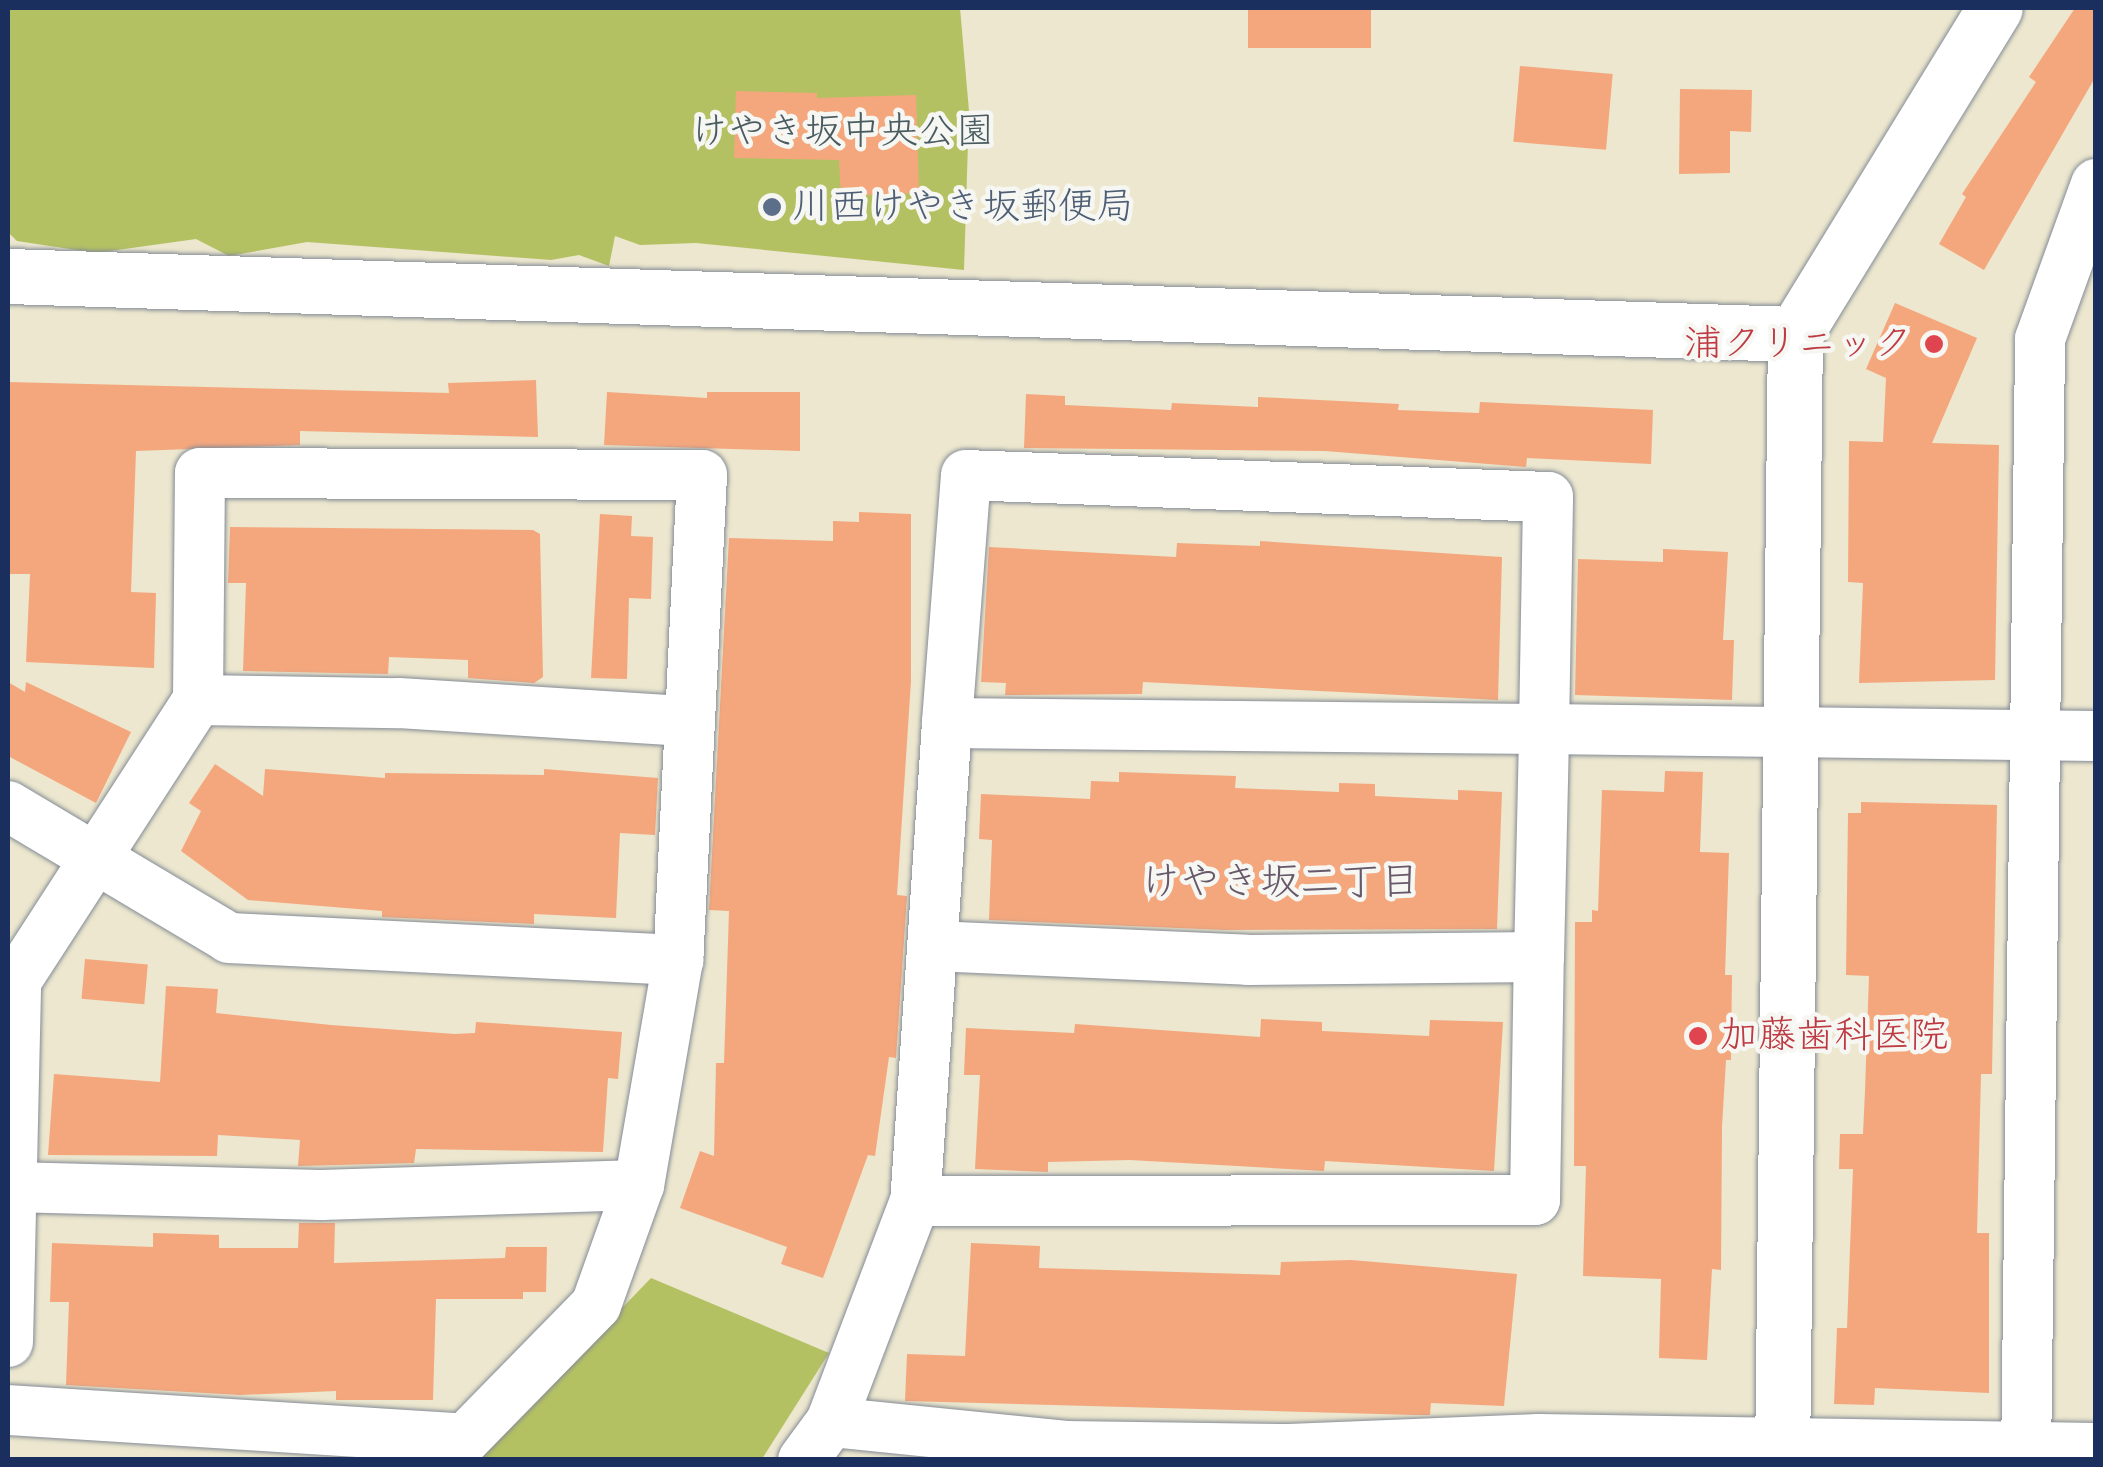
<!DOCTYPE html>
<meta charset="utf-8">
<style>
body{margin:0}
#map{position:relative;width:2103px;height:1467px;overflow:hidden;background:#ece7ce;font-family:"Comic Neue","Klee One",sans-serif}
div>[style]{position:absolute}
.green>*{inset:0;background:#b4c163}
.building>*{inset:0;background:#f4a77d;transform-origin:0 0}
.roads{filter:drop-shadow(0 0 2px #848b96) drop-shadow(0 0 2px #848b96)}
.minor>*{height:50px;margin:-25px;padding:0 25px;transform-origin:25px;border-radius:25px;background:#fff}
.tertiary>*{height:55px;margin:-27.5px;padding:0 27.5px;transform-origin:27.5px;border-radius:27.5px;background:#fff}
.dots>*{width:28px;height:28px;translate:-50% -50%;box-sizing:border-box;border:5px solid #f6f6f2;border-radius:50%}
span{translate:-50% -50%;white-space:nowrap;text-align:center;line-height:1.15;-webkit-text-stroke:9px #f6f6f2;paint-order:stroke}
.park-label{font-size:38px;color:#495b60}
.service-label{font-size:38px;color:#4e5e75}
.left{translate:0 -50%;text-align:left}
.health-label{font-size:38px;color:#be3a42}
.right{translate:-100% -50%;text-align:right}
.neighbourhood-label{font-size:40px;color:#675969}
.frame{position:absolute;inset:0;border:10px solid #1b2f5e;pointer-events:none}
</style>
<div id="map">
<div class="green">
<i style="clip-path:polygon(8px 8px,960px 8px,969px 111px,964px 270px,696px 243px,640px 245px,615px 236px,609px 266px,579px 255px,551px 260px,307px 242px,229px 256px,196px 239px,96px 253px,17px 241px,8px 232px)"></i>
<i style="clip-path:polygon(651px 1278px,829px 1353px,762px 1459px,475px 1460px)"></i>
</div>
<div class="building">
<i style="left:1248px;top:8px;width:123px;height:40px"></i>
<i style="clip-path:polygon(2075px 8px,2096px 8px,2096px 76px,1984px 270px,1939px 244px,1966px 197px,1962px 194px,2036px 82px,2029px 77px)"></i>
<i style="left:1520px;top:66px;width:93px;height:76px;rotate:5deg"></i>
<i style="clip-path:polygon(1680px 89px,1752px 90px,1751px 132px,1730px 131px,1730px 173px,1679px 174px)"></i>
<i style="clip-path:polygon(736px 91px,817px 93px,817px 98px,916px 95px,919px 193px,841px 196px,839px 160px,734px 158px)"></i>
<i style="clip-path:polygon(1895px 303px,1977px 338px,1932px 443px,1999px 445px,1995px 680px,1859px 683px,1863px 583px,1848px 582px,1849px 441px,1883px 442px,1886px 378px,1866px 369px)"></i>
<i style="clip-path:polygon(536px 380px,538px 437px,300px 431px,300px 445px,136px 451px,131px 592px,156px 593px,154px 668px,26px 662px,30px 574px,8px 574px,8px 382px,449px 393px,448px 383px)"></i>
<i style="clip-path:polygon(607px 392px,707px 398px,707px 392px,800px 392px,800px 451px,604px 445px)"></i>
<i style="clip-path:polygon(1026px 394px,1065px 396px,1065px 405px,1171px 410px,1172px 403px,1258px 407px,1258px 397px,1399px 404px,1398px 410px,1479px 413px,1480px 402px,1653px 410px,1651px 464px,1527px 458px,1526px 467px,1325px 451px,1024px 448px)"></i>
<i style="clip-path:polygon(859px 512px,911px 514px,911px 681px,897px 895px,907px 896px,896px 1058px,889px 1057px,875px 1156px,868px 1155px,823px 1278px,781px 1264px,787px 1247px,680px 1208px,700px 1151px,714px 1156px,716px 1063px,724px 1063px,729px 911px,709px 910px,729px 538px,833px 541px,833px 521px,859px 522px)"></i>
<i style="clip-path:polygon(600px 514px,632px 516px,631px 536px,653px 537px,651px 599px,629px 598px,627px 679px,591px 678px)"></i>
<i style="clip-path:polygon(230px 527px,533px 530px,540px 534px,543px 677px,534px 683px,468px 678px,468px 660px,389px 657px,388px 674px,243px 671px,246px 583px,228px 583px)"></i>
<i style="clip-path:polygon(1260px 541px,1502px 557px,1498px 700px,1143px 682px,1142px 694px,1005px 695px,1006px 683px,981px 682px,989px 547px,1176px 557px,1177px 543px,1260px 546px)"></i>
<i style="clip-path:polygon(1663px 549px,1728px 552px,1723px 640px,1734px 640px,1732px 700px,1575px 695px,1578px 559px,1663px 562px)"></i>
<i style="clip-path:polygon(8px 682px,25px 692px,26px 682px,131px 732px,96px 803px,8px 756px)"></i>
<i style="clip-path:polygon(215px 764px,263px 796px,265px 769px,385px 778px,385px 773px,544px 775px,544px 769px,658px 778px,655px 835px,620px 833px,616px 918px,534px 914px,534px 924px,382px 917px,382px 911px,248px 900px,181px 851px,201px 811px,189px 803px)"></i>
<i style="clip-path:polygon(1665px 771px,1703px 772px,1700px 852px,1729px 853px,1725px 975px,1732px 975px,1731px 1060px,1726px 1060px,1722px 1127px,1721px 1270px,1712px 1269px,1707px 1360px,1659px 1358px,1661px 1279px,1583px 1276px,1586px 1166px,1574px 1166px,1575px 922px,1592px 922px,1592px 910px,1598px 911px,1602px 790px,1664px 792px)"></i>
<i style="clip-path:polygon(1119px 772px,1236px 776px,1235px 788px,1339px 792px,1339px 783px,1375px 784px,1375px 796px,1458px 800px,1458px 790px,1502px 792px,1497px 929px,1225px 930px,989px 920px,992px 840px,979px 839px,981px 794px,1090px 799px,1091px 781px,1119px 782px)"></i>
<i style="clip-path:polygon(1861px 802px,1997px 805px,1992px 1074px,1981px 1074px,1977px 1233px,1989px 1233px,1989px 1393px,1875px 1388px,1874px 1405px,1834px 1404px,1837px 1328px,1847px 1328px,1853px 1169px,1839px 1169px,1840px 1134px,1863px 1134px,1865px 1091px,1869px 976px,1846px 975px,1848px 813px,1861px 813px)"></i>
<i style="left:85px;top:959px;width:63px;height:40px;rotate:5deg"></i>
<i style="clip-path:polygon(166px 986px,218px 989px,216px 1013px,331px 1025px,455px 1034px,475px 1033px,476px 1022px,622px 1032px,618px 1079px,608px 1078px,603px 1152px,416px 1149px,414px 1163px,298px 1166px,300px 1140px,218px 1135px,217px 1156px,48px 1155px,54px 1074px,160px 1082px)"></i>
<i style="clip-path:polygon(1261px 1019px,1322px 1022px,1322px 1031px,1429px 1036px,1430px 1020px,1503px 1022px,1494px 1171px,1325px 1161px,1324px 1171px,1130px 1160px,1048px 1162px,1048px 1172px,975px 1169px,980px 1075px,964px 1075px,966px 1028px,1074px 1033px,1075px 1024px,1260px 1037px)"></i>
<i style="clip-path:polygon(299px 1223px,335px 1223px,334px 1263px,505px 1258px,506px 1247px,547px 1247px,546px 1292px,523px 1292px,523px 1299px,436px 1299px,433px 1400px,336px 1400px,336px 1391px,240px 1395px,66px 1385px,69px 1302px,50px 1302px,52px 1243px,153px 1247px,153px 1233px,219px 1235px,219px 1248px,298px 1248px)"></i>
<i style="clip-path:polygon(971px 1243px,1040px 1246px,1039px 1268px,1280px 1275px,1281px 1262px,1351px 1260px,1517px 1274px,1504px 1406px,1431px 1403px,1430px 1415px,1414px 1415px,905px 1401px,907px 1354px,965px 1356px)"></i>
</div>
<div class="roads">
<div class="minor">
<i style="left:198px;top:700px;width:201px;rotate:0.9deg"></i>
<i style="left:399px;top:703px;width:291px;rotate:3.6deg"></i>
<i style="left:947px;top:723px;width:479px;rotate:93.8deg"></i>
<i style="left:915px;top:1201px;width:620px;rotate:-0.09deg"></i>
<i style="left:1535px;top:1200px;width:243px;rotate:-89.1deg"></i>
<i style="left:1539px;top:957px;width:228px;rotate:-88.7deg"></i>
<i style="left:1544px;top:729px;width:232px;rotate:-89deg"></i>
<i style="left:1548px;top:497px;width:582px;rotate:-177.84deg"></i>
<i style="left:966px;top:475px;width:249px;rotate:94.4deg"></i>
<i style="left:947px;top:723px;width:597px;rotate:0.58deg"></i>
<i style="left:1544px;top:729px;width:552px;rotate:0.73deg"></i>
<i style="left:8px;top:806px;width:257px;rotate:30.8deg"></i>
<i style="left:229px;top:938px;width:450px;rotate:2.8deg"></i>
<i style="left:933px;top:946px;width:315px;rotate:2.5deg"></i>
<i style="left:1248px;top:960px;width:291px;rotate:-0.6deg"></i>
<i style="left:11px;top:1187px;width:310px;rotate:1.5deg"></i>
<i style="left:321px;top:1195px;width:318px;rotate:-1.8deg"></i>
<i style="left:8px;top:1342px;width:361px;rotate:-88.7deg"></i>
<i style="left:16px;top:981px;width:335px;rotate:-57.1deg"></i>
<i style="left:198px;top:700px;width:227px;rotate:-89.5deg"></i>
<i style="left:200px;top:473px;width:502px;rotate:0.23deg"></i>
<i style="left:702px;top:475px;width:486px;rotate:92.8deg"></i>
<i style="left:678px;top:960px;width:228px;rotate:99.8deg"></i>
<i style="left:639px;top:1185px;width:127px;rotate:109.7deg"></i>
<i style="left:596px;top:1305px;width:217px;rotate:134.4deg"></i>
<i style="left:8px;top:1410px;width:457px;rotate:3.6deg"></i>
<i style="left:831px;top:1422px;width:236px;rotate:5.8deg"></i>
<i style="left:1066px;top:1446px;width:223px;rotate:0.8deg"></i>
<i style="left:1539px;top:1439px;width:557px;rotate:0.93deg"></i>
<i style="left:803px;top:1460px;width:47px;rotate:-53.6deg"></i>
<i style="left:831px;top:1422px;width:236px;rotate:-69.2deg"></i>
<i style="left:1287px;top:1460px;width:11px;rotate:-80deg"></i>
<i style="left:1289px;top:1449px;width:250px;rotate:-2.3deg"></i>
<i style="left:1539px;top:1439px;width:21px;rotate:98deg"></i>
<i style="left:2026px;top:1460px;width:1121px;rotate:-89.28deg"></i>
<i style="left:2040px;top:339px;width:165px;rotate:-70.1deg"></i>
</div>
<div class="tertiary">
<i style="left:8px;top:276px;width:1788px;rotate:1.86deg"></i>
<i style="left:1782px;top:1460px;width:1126px;rotate:-89.34deg"></i>
<i style="left:1795px;top:334px;width:382px;rotate:-58.5deg"></i>
</div>
</div>
<div class="dots">
<i style="left:772px;top:207px;background:#5c6f8a"></i>
<i style="left:1934px;top:344px;background:#e0444e"></i>
<i style="left:1698px;top:1036px;background:#e0444e"></i>
</div>
<div class="park-label">
<span style="left:842px;top:132px">けやき坂中央公園</span>
</div>
<div class="service-label">
<span class="left" style="left:792px;top:207px">川西けやき坂郵便局</span>
</div>
<div class="health-label">
<span class="right" style="left:1912px;top:344px">浦クリニック</span>
<span class="left" style="left:1720px;top:1036px">加藤歯科医院</span>
</div>
<div class="neighbourhood-label">
<span style="left:1280px;top:881px">けやき坂二丁目</span>
</div>
<div class="frame"></div>
</div>
